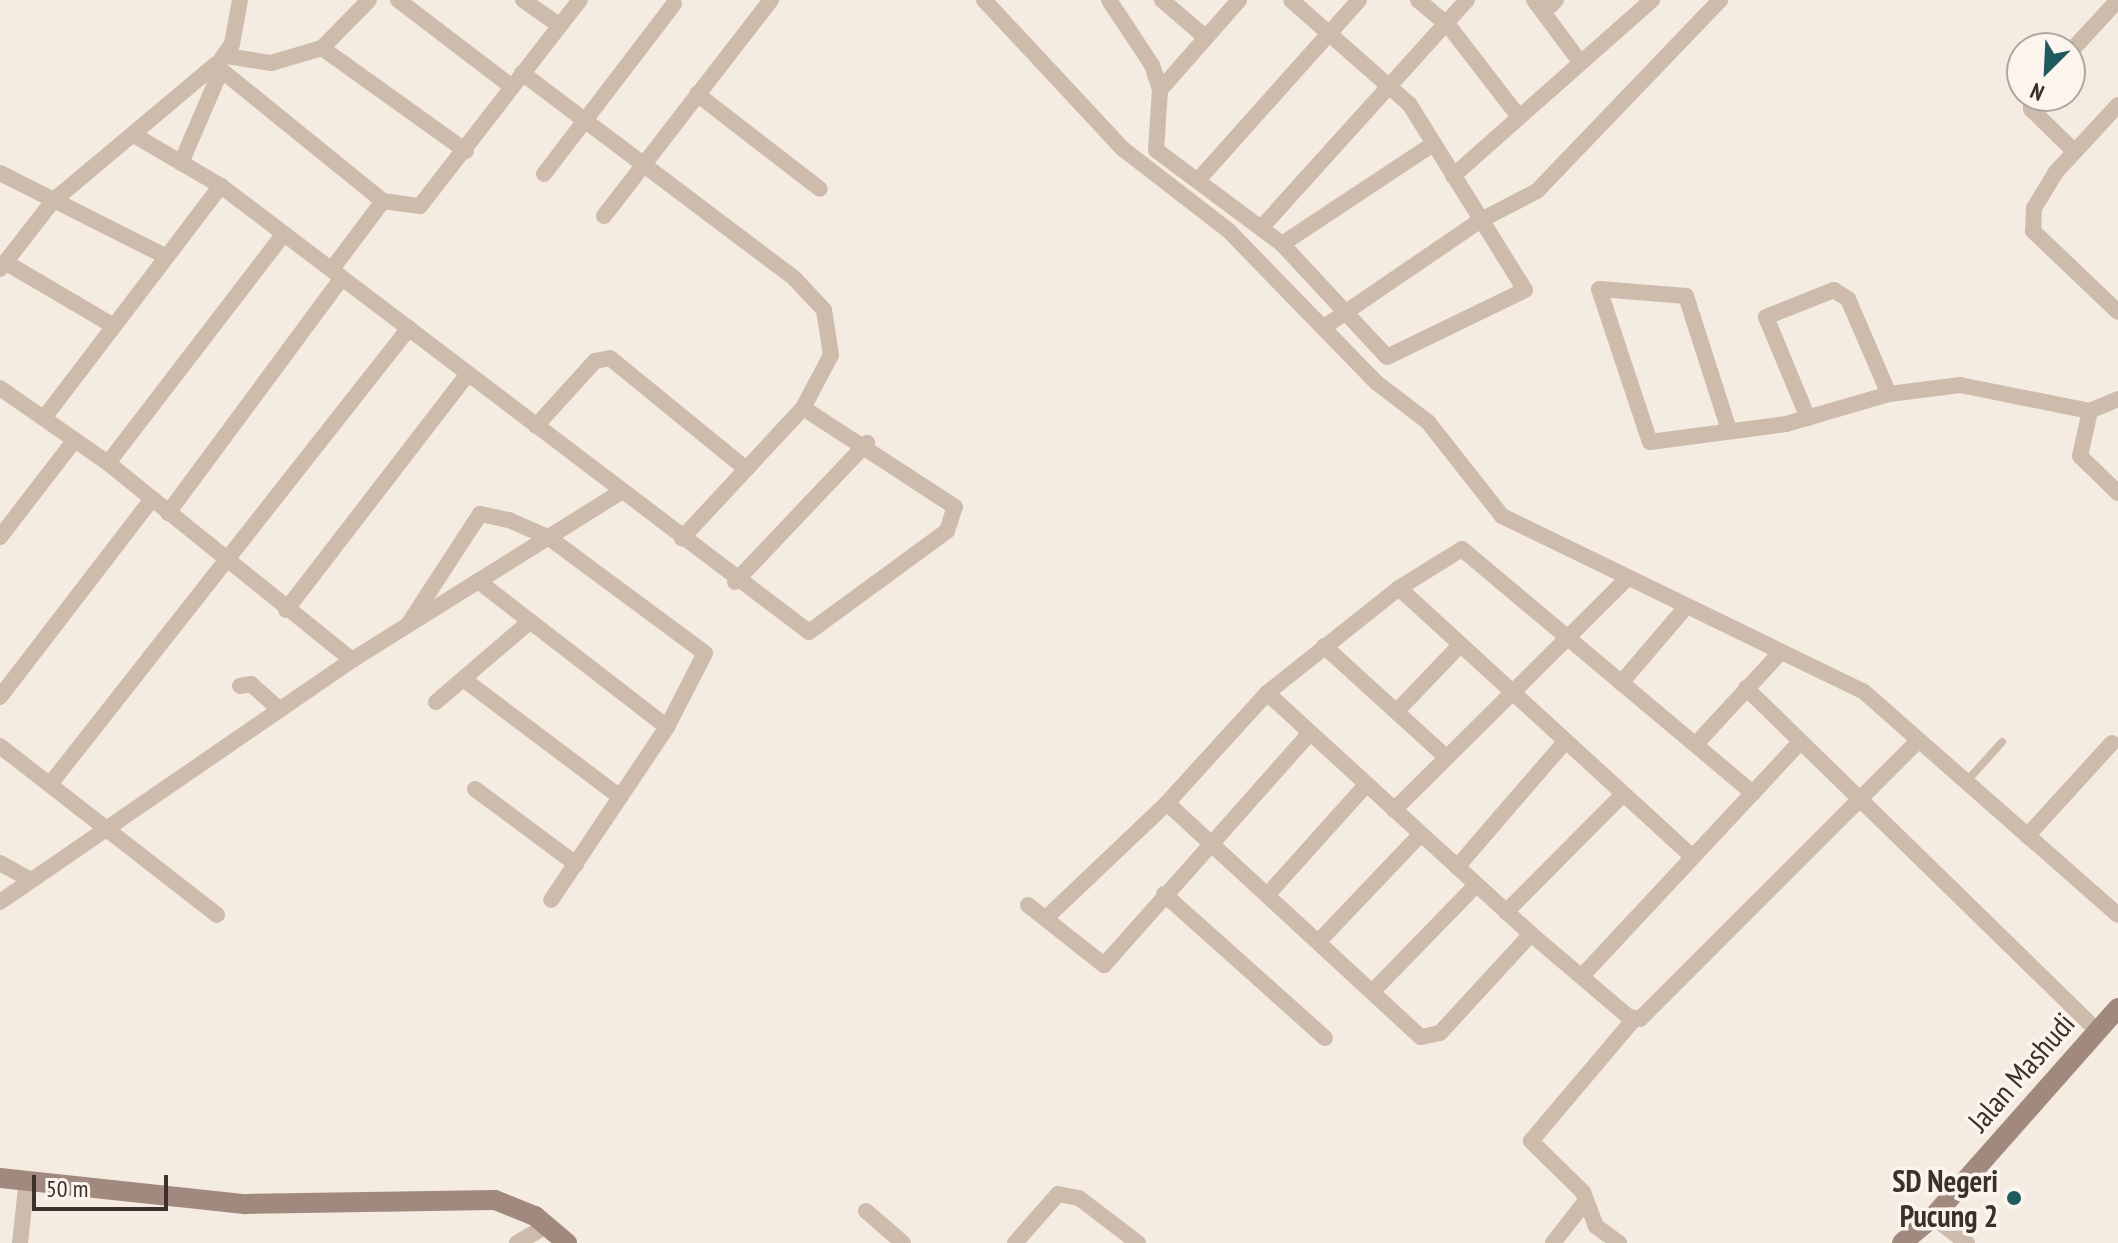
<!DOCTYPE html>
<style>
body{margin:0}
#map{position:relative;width:2118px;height:1243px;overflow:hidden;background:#f4ebe1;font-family:"PT Sans Narrow",sans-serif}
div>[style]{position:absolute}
.lane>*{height:8px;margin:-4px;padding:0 4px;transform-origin:4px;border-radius:4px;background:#cdbbac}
.street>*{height:16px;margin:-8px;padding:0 8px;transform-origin:8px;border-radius:8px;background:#cdbbac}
.secondary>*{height:20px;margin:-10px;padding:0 10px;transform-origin:10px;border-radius:10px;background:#a18a7d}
.dots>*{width:22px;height:22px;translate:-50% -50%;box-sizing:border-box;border:4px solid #fbf5ee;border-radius:50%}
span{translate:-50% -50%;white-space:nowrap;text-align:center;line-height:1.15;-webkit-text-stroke:7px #fbf5ee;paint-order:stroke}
.street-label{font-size:30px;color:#3b302b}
.poi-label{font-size:30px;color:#3b302b;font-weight:700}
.right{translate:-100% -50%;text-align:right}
.north{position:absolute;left:2006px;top:32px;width:80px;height:80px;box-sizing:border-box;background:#fbf5ee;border:2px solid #aea6a0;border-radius:50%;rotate:204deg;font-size:22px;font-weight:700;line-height:32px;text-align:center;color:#3b302b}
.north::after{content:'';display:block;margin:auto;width:28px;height:36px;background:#1f5a5e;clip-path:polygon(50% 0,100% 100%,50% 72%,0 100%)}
.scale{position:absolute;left:32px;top:1175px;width:136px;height:36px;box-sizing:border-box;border:4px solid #3b302b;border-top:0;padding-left:10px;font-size:24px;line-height:28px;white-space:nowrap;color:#3b302b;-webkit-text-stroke:6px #fbf5ee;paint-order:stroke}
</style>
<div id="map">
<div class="lane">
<i style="left:1966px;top:782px;width:54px;rotate:-48deg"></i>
</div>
<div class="street">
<i style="left:398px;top:0;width:142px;rotate:37.3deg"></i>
<i style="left:523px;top:0;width:40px;rotate:34.9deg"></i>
<i style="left:984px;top:0;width:204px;rotate:47deg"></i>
<i style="left:1123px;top:149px;width:134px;rotate:37.7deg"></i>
<i style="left:1229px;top:231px;width:212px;rotate:45.8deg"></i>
<i style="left:1377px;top:383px;width:64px;rotate:37.4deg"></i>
<i style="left:1428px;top:422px;width:120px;rotate:51.8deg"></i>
<i style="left:1502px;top:516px;width:401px;rotate:25.9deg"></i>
<i style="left:1863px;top:691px;width:339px;rotate:41.3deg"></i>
<i style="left:1109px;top:0;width:78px;rotate:56.5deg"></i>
<i style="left:1152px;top:65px;width:26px;rotate:72deg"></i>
<i style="left:1160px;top:90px;width:60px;rotate:93.8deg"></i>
<i style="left:1156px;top:150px;width:157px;rotate:36.7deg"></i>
<i style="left:1282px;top:244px;width:154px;rotate:47.1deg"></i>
<i style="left:1387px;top:357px;width:153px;rotate:-25.9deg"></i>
<i style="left:1525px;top:290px;width:219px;rotate:-121.9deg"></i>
<i style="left:1409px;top:104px;width:157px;rotate:-138.6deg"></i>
<i style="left:1162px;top:0;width:57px;rotate:40.7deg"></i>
<i style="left:1418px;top:0;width:39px;rotate:40deg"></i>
<i style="left:1448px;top:25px;width:116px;rotate:52.3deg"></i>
<i style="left:1534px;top:0;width:77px;rotate:53.4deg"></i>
<i style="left:1544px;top:12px;width:17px;rotate:-45deg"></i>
<i style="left:322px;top:48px;width:177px;rotate:35.6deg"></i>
<i style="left:2070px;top:52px;width:71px;rotate:-47.3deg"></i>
<i style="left:227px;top:56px;width:45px;rotate:9deg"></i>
<i style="left:271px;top:63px;width:53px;rotate:-16.4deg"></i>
<i style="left:322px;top:48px;width:67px;rotate:-45.6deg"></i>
<i style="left:220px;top:61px;width:21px;rotate:-55deg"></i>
<i style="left:232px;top:44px;width:45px;rotate:-79.7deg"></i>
<i style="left:522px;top:73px;width:341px;rotate:37deg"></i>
<i style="left:794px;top:278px;width:44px;rotate:46.8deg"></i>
<i style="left:824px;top:310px;width:46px;rotate:81.2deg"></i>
<i style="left:831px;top:355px;width:60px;rotate:117.8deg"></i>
<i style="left:803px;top:408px;width:178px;rotate:132.9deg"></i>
<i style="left:1160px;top:90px;width:120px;rotate:-48.7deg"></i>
<i style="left:697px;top:94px;width:155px;rotate:37.7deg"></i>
<i style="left:2031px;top:96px;width:13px;rotate:90deg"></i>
<i style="left:2031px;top:109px;width:60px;rotate:44.3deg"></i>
<i style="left:2118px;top:105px;width:91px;rotate:132.8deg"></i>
<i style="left:2056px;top:172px;width:42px;rotate:121.4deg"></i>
<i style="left:2034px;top:208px;width:23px;rotate:92deg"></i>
<i style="left:2033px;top:231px;width:117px;rotate:43.6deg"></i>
<i style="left:134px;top:135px;width:101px;rotate:30.4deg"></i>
<i style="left:221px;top:186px;width:738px;rotate:37.18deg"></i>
<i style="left:809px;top:632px;width:171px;rotate:-36.2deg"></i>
<i style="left:947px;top:531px;width:25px;rotate:-72deg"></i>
<i style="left:955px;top:507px;width:181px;rotate:-146.9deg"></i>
<i style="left:181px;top:163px;width:101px;rotate:-66.7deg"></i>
<i style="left:0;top:173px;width:182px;rotate:26.7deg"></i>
<i style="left:544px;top:174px;width:214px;rotate:-52.6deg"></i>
<i style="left:1453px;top:176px;width:266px;rotate:-41.5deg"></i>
<i style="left:1199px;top:179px;width:240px;rotate:-48.2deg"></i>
<i style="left:604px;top:216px;width:273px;rotate:-52.3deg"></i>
<i style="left:1261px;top:228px;width:307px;rotate:-47.9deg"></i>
<i style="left:1282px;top:244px;width:181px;rotate:-33.5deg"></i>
<i style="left:5px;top:262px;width:124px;rotate:30.5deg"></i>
<i style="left:0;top:269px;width:86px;rotate:-52.1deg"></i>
<i style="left:53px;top:201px;width:212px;rotate:-40deg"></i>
<i style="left:215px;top:65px;width:216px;rotate:39deg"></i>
<i style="left:383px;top:201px;width:37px;rotate:8deg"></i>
<i style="left:420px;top:206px;width:261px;rotate:-52.2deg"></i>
<i style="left:332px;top:269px;width:85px;rotate:-53.1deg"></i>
<i style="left:1324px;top:327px;width:190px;rotate:-34.3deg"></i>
<i style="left:1481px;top:220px;width:63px;rotate:-27.4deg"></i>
<i style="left:1537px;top:191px;width:265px;rotate:-46.2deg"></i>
<i style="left:0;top:388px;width:131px;rotate:34.8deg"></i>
<i style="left:108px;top:463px;width:314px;rotate:38.9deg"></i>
<i style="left:2118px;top:399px;width:30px;rotate:157deg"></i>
<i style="left:2090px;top:411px;width:46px;rotate:102.5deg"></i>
<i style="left:2080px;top:456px;width:53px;rotate:44.2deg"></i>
<i style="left:44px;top:418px;width:292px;rotate:-52.7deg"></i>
<i style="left:1808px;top:418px;width:109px;rotate:-112.6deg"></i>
<i style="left:1766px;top:317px;width:73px;rotate:-21.7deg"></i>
<i style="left:1834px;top:290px;width:17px;rotate:33deg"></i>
<i style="left:1848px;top:299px;width:103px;rotate:66.7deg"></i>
<i style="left:536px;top:426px;width:88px;rotate:-47.8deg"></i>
<i style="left:595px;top:361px;width:15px;rotate:-11deg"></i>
<i style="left:610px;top:358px;width:176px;rotate:39.2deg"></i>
<i style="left:1729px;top:430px;width:141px;rotate:-107.8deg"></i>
<i style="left:1686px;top:296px;width:87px;rotate:-175.4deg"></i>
<i style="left:1599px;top:289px;width:161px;rotate:71.6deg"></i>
<i style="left:1650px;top:442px;width:137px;rotate:-7.5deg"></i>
<i style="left:1786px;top:424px;width:107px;rotate:-16.2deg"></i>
<i style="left:1889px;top:394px;width:72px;rotate:-7.2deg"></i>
<i style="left:1960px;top:385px;width:133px;rotate:11.3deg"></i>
<i style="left:108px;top:463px;width:289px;rotate:-52.5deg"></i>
<i style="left:168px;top:513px;width:291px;rotate:-53.5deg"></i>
<i style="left:0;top:537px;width:121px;rotate:-52.4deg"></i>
<i style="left:478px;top:581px;width:239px;rotate:37.7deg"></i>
<i style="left:667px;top:727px;width:208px;rotate:123.8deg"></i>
<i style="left:735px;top:582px;width:192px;rotate:-46.5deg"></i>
<i style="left:1399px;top:588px;width:398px;rotate:42.5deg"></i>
<i style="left:286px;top:610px;width:298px;rotate:-52.4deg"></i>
<i style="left:409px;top:623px;width:130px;rotate:-56.9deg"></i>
<i style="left:480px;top:514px;width:30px;rotate:12deg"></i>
<i style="left:509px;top:520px;width:43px;rotate:23.6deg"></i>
<i style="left:548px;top:537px;width:195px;rotate:36.5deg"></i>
<i style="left:705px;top:653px;width:83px;rotate:117.2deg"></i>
<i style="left:1324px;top:646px;width:164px;rotate:42.3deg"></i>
<i style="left:466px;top:681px;width:193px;rotate:37deg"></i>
<i style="left:1621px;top:683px;width:99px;rotate:-49.5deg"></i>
<i style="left:240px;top:686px;width:11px;rotate:-10deg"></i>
<i style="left:251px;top:684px;width:38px;rotate:42deg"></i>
<i style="left:1746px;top:688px;width:490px;rotate:44.3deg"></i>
<i style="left:1267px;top:693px;width:357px;rotate:42.4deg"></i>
<i style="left:1531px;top:934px;width:128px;rotate:40.3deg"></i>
<i style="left:1629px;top:1017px;width:11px;rotate:10deg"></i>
<i style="left:1640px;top:1019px;width:393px;rotate:-45deg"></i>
<i style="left:0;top:697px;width:248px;rotate:-52.5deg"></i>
<i style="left:436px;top:702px;width:120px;rotate:-40.6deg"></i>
<i style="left:1397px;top:711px;width:91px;rotate:-46.3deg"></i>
<i style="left:1696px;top:744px;width:125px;rotate:-47.3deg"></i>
<i style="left:0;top:746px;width:275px;rotate:37.9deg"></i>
<i style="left:51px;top:783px;width:579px;rotate:-51.8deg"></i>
<i style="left:475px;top:789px;width:126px;rotate:36.6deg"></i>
<i style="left:1167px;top:803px;width:345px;rotate:42.7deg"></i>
<i style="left:1421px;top:1037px;width:19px;rotate:-12deg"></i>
<i style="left:1440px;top:1033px;width:134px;rotate:-47.4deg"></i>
<i style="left:1394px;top:810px;width:328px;rotate:-44.8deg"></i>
<i style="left:2027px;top:836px;width:126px;rotate:-47.6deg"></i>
<i style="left:0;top:863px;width:35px;rotate:29deg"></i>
<i style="left:1457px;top:867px;width:164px;rotate:-49.2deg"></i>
<i style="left:1269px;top:893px;width:145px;rotate:-48.1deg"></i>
<i style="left:1164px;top:894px;width:216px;rotate:41.8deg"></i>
<i style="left:0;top:902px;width:427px;rotate:-34.5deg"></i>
<i style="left:352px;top:660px;width:315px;rotate:-32deg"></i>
<i style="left:1028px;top:905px;width:97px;rotate:38.3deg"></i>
<i style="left:1104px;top:965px;width:310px;rotate:-48.4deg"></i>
<i style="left:1506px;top:912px;width:163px;rotate:-45.2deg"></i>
<i style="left:1046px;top:918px;width:167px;rotate:-43.5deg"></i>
<i style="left:1167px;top:803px;width:149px;rotate:-47.7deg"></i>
<i style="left:1267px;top:693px;width:169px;rotate:-38.5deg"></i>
<i style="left:1399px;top:588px;width:74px;rotate:-31.8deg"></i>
<i style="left:1462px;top:549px;width:380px;rotate:40deg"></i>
<i style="left:1320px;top:940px;width:146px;rotate:-46.4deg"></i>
<i style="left:1582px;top:976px;width:320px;rotate:-47deg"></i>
<i style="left:1374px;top:990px;width:146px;rotate:-45.8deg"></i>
<i style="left:866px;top:1211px;width:49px;rotate:40.9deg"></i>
<i style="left:1933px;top:1217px;width:43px;rotate:37.4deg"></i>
<i style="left:20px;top:1243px;width:64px;rotate:-83.8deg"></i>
<i style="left:517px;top:1243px;width:34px;rotate:-30deg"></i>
<i style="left:1015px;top:1243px;width:65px;rotate:-48.7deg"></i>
<i style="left:1058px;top:1194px;width:21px;rotate:11deg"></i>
<i style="left:1079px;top:1198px;width:74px;rotate:37.3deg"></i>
<i style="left:1553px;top:1243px;width:52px;rotate:-52deg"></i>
<i style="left:1619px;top:1243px;width:29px;rotate:-144deg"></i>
<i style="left:1596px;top:1226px;width:36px;rotate:-111deg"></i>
<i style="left:1583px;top:1192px;width:73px;rotate:-135.6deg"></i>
<i style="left:1531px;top:1141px;width:161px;rotate:-49.8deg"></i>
</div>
<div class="secondary">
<i style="left:0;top:1178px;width:246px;rotate:6.1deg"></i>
<i style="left:245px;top:1204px;width:250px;rotate:-0.9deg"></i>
<i style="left:495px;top:1200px;width:43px;rotate:21.8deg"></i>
<i style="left:535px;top:1216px;width:42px;rotate:40.2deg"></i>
<i style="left:1902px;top:1243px;width:40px;rotate:-40deg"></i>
<i style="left:1933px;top:1217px;width:279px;rotate:-48.5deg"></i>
</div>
<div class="dots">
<i style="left:2014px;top:1198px;background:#1f5a5e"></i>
</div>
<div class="street-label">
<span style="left:2021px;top:1072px;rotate:-49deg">Jalan Mashudi</span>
</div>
<div class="poi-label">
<span class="right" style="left:1998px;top:1198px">SD Negeri<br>Pucung 2</span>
</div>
<div class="north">N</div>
<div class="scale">50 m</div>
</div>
